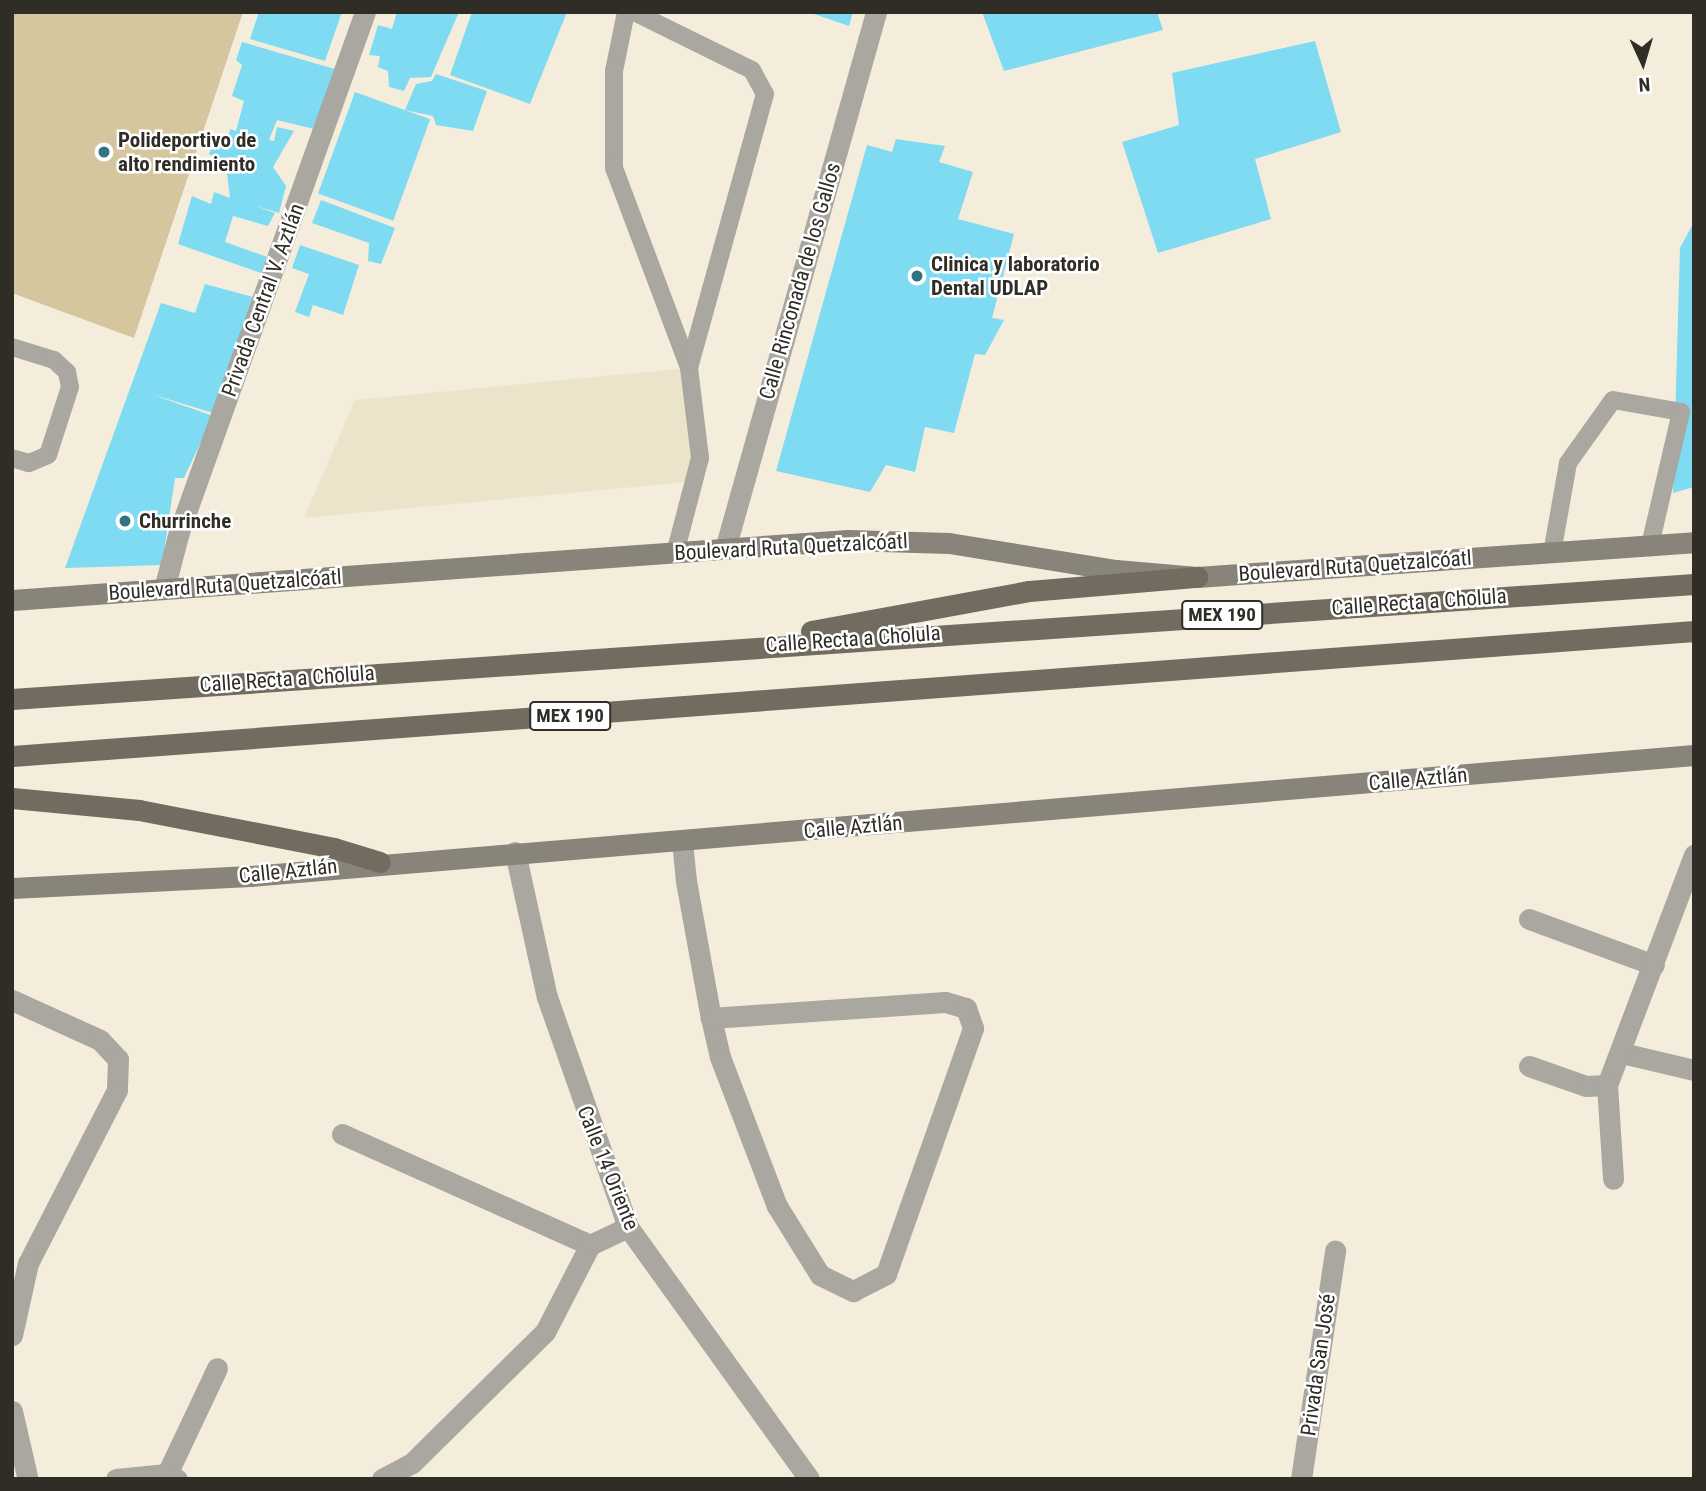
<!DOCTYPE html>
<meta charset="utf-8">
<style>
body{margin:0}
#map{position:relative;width:1706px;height:1491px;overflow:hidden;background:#f4eddc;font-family:"Roboto Condensed",sans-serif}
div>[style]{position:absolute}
.built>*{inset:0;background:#ece3cb}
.green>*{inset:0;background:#d5c69d}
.building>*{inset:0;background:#7fdbf1;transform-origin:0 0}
.lane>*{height:18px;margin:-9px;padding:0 9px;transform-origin:9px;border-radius:9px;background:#a9a7a0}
.street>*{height:21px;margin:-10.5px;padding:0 10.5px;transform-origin:10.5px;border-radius:10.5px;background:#a9a7a0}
.secondary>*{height:21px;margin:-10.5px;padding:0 10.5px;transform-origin:10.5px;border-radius:10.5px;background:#88847a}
.primary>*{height:21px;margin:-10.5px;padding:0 10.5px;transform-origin:10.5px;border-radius:10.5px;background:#716c5f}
.dots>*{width:19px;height:19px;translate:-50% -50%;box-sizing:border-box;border:4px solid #fff;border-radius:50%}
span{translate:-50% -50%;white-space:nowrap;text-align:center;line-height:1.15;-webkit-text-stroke:5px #fff;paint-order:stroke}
.shield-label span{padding:2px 5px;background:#fff;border:2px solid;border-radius:5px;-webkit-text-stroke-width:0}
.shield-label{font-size:19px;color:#302d27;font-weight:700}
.poi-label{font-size:21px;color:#302d27;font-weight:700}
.left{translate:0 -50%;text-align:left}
.street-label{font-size:21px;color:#302d27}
.frame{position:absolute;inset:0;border:14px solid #302d27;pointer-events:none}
.north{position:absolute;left:1608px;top:28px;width:70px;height:70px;-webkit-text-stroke:5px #fff;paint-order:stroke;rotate:176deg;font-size:19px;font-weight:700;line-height:28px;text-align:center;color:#302d27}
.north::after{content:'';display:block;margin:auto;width:24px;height:32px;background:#302d27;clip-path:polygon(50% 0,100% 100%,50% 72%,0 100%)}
</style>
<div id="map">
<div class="built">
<i style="clip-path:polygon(689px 368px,698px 481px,304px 518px,355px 400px)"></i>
</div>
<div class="green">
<i style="clip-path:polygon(12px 12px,243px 12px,134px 338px,12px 293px)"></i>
</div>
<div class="building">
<i style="clip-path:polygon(259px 12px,342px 12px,325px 61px,250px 39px)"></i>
<i style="clip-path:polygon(397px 12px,459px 12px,431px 77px,410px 78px,404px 91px,389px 87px,388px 71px,378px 67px,380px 56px,369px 55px,378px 25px,392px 29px)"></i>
<i style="clip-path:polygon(472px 12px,567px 12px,530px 104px,450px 75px)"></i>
<i style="clip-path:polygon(808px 12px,853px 12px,849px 26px)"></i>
<i style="clip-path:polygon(982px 12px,1157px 12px,1163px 30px,1004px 71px)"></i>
<i style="clip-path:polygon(1315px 41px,1341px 132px,1255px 159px,1271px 219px,1158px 253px,1122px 142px,1179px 125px,1172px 73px)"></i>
<i style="clip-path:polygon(242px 42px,338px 70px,314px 129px,277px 120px,269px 140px,274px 141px,277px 127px,294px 131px,273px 167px,286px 186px,279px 213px,253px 205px,275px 213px,268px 226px,233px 216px,225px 242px,270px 258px,264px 274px,178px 244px,192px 196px,211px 204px,214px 192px,230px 198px,226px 166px,209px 154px,216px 137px,228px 139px,230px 129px,236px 131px,244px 101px,232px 96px,242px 65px,236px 60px)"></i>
<i style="clip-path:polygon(436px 74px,487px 91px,473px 131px,436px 125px,433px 116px,405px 110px,416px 84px,432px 81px)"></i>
<i style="left:355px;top:92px;width:80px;height:108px;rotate:20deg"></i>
<i style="clip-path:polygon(896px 139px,945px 146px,939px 162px,973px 172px,958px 219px,1014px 234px,992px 318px,1004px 320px,985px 355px,975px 354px,954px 433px,925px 427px,915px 472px,886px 465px,870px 492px,776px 471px,867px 145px,892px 152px)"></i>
<i style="clip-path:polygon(321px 200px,395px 228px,381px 264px,368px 261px,369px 243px,312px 223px)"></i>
<i style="clip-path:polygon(1694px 222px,1694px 487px,1673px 493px,1680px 248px)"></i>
<i style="clip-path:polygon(300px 245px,359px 265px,343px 315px,313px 305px,309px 317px,295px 312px,309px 274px,292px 268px)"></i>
<i style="clip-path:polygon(205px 284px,253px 297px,213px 413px,151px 394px,213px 416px,184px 478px,175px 478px,162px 565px,65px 568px,161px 303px,195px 313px)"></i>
</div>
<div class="lane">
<i style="left:626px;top:12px;width:60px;rotate:101.5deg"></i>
<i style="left:614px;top:71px;width:97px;rotate:90deg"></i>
<i style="left:614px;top:168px;width:214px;rotate:69.4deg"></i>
<i style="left:689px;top:368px;width:91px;rotate:83deg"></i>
<i style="left:700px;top:458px;width:98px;rotate:104.7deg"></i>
<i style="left:634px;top:12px;width:131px;rotate:26.2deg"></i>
<i style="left:752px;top:70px;width:27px;rotate:62deg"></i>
<i style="left:765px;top:94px;width:284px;rotate:105.5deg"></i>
<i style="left:12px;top:347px;width:44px;rotate:17.2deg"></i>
<i style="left:54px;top:360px;width:18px;rotate:43deg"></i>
<i style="left:67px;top:372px;width:15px;rotate:79deg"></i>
<i style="left:70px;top:387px;width:71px;rotate:107.9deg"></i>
<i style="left:48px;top:455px;width:21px;rotate:157deg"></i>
<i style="left:29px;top:463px;width:18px;rotate:-164deg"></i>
<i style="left:1552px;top:553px;width:91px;rotate:-79.9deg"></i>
<i style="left:1568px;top:463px;width:77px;rotate:-54.5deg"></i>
<i style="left:1613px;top:400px;width:69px;rotate:10deg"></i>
<i style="left:1681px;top:412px;width:137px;rotate:103.1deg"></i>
</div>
<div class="street">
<i style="left:725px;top:549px;width:558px;rotate:-74.29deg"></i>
<i style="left:164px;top:589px;width:59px;rotate:-75.3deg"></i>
<i style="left:179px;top:532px;width:552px;rotate:-70.32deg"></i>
<i style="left:682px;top:841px;width:40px;rotate:84.3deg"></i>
<i style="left:686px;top:881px;width:139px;rotate:79.7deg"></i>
<i style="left:711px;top:1018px;width:40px;rotate:77deg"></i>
<i style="left:720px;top:1057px;width:160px;rotate:69.1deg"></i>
<i style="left:777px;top:1206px;width:81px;rotate:58.1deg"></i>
<i style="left:820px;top:1275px;width:37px;rotate:26deg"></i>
<i style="left:853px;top:1291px;width:37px;rotate:-27deg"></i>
<i style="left:886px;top:1274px;width:261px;rotate:-70.5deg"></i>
<i style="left:973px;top:1028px;width:21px;rotate:-109deg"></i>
<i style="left:966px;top:1008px;width:22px;rotate:-164deg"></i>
<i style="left:945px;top:1002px;width:235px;rotate:176.1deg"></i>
<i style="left:515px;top:852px;width:148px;rotate:77.6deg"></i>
<i style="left:547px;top:997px;width:244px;rotate:70.6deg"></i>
<i style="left:628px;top:1227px;width:310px;rotate:54.3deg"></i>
<i style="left:1529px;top:919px;width:133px;rotate:20.2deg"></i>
<i style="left:12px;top:1000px;width:97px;rotate:24.4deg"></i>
<i style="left:100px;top:1040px;width:26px;rotate:47deg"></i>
<i style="left:118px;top:1059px;width:31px;rotate:92deg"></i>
<i style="left:117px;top:1090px;width:195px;rotate:117.2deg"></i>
<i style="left:28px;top:1263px;width:74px;rotate:102.5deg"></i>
<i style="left:1622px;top:1053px;width:74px;rotate:13.3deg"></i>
<i style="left:1529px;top:1066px;width:60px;rotate:19.3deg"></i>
<i style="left:1586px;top:1086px;width:21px;rotate:-3deg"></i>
<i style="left:1607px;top:1085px;width:246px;rotate:-69.3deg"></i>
<i style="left:1607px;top:1085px;width:94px;rotate:86.3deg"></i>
<i style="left:342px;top:1134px;width:272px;rotate:24.1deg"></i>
<i style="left:12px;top:1411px;width:67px;rotate:77deg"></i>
<i style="left:167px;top:1474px;width:117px;rotate:-64.7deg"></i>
<i style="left:116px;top:1479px;width:51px;rotate:-5.6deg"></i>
<i style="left:167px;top:1474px;width:11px;rotate:27deg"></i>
<i style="left:382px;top:1479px;width:34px;rotate:-28deg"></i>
<i style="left:412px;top:1463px;width:187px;rotate:-44.6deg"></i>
<i style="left:545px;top:1332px;width:98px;rotate:-62.7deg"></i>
<i style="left:590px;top:1245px;width:42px;rotate:-25.3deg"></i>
<i style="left:1301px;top:1479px;width:231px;rotate:-81.5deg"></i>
</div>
<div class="secondary">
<i style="left:12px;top:600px;width:838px;rotate:-4.11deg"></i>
<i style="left:848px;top:540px;width:101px;rotate:1.7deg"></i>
<i style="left:949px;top:543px;width:169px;rotate:9.2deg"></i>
<i style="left:1116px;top:570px;width:81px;rotate:4.9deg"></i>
<i style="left:1197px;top:577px;width:498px;rotate:-4deg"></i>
<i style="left:12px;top:888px;width:238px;rotate:-2.9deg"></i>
<i style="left:250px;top:876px;width:1449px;rotate:-4.79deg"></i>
</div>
<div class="primary">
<i style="left:811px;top:631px;width:222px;rotate:-10.4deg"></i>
<i style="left:1029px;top:591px;width:169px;rotate:-4.8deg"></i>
<i style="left:12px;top:699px;width:1686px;rotate:-3.91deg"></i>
<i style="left:12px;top:756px;width:1687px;rotate:-4.25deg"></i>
<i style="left:12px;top:798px;width:128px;rotate:5.4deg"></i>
<i style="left:139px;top:810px;width:199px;rotate:11deg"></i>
<i style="left:334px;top:848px;width:48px;rotate:16.9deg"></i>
</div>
<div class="dots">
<i style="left:104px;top:152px;background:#307383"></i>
<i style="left:917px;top:276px;background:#307383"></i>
<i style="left:125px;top:521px;background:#307383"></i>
</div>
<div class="shield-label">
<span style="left:1222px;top:615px">MEX 190</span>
<span style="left:570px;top:716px">MEX 190</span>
</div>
<div class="poi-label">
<span class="left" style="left:118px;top:152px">Polideportivo de<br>alto rendimiento</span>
<span class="left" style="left:931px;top:276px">Clinica y laboratorio<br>Dental UDLAP</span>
<span class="left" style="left:139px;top:521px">Churrinche</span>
</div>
<div class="street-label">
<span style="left:800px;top:281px;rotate:-74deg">Calle Rinconada de los Gallos</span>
<span style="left:263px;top:300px;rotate:-70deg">Privada Central V. Aztlán</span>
<span style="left:791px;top:547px;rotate:-3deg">Boulevard Ruta Quetzalcóatl</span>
<span style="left:1355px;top:566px;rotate:-4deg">Boulevard Ruta Quetzalcóatl</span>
<span style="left:225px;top:585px;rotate:-4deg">Boulevard Ruta Quetzalcóatl</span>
<span style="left:1419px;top:602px;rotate:-4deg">Calle Recta a Cholula</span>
<span style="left:853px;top:639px;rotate:-4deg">Calle Recta a Cholula</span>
<span style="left:287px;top:679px;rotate:-4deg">Calle Recta a Cholula</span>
<span style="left:1418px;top:779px;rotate:-5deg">Calle Aztlán</span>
<span style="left:853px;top:827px;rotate:-5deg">Calle Aztlán</span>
<span style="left:288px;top:871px;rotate:-6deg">Calle Aztlán</span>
<span style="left:608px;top:1168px;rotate:68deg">Calle 14 Oriente</span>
<span style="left:1318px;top:1365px;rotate:-82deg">Privada San José</span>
</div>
<div class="frame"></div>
<div class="north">N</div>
</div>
